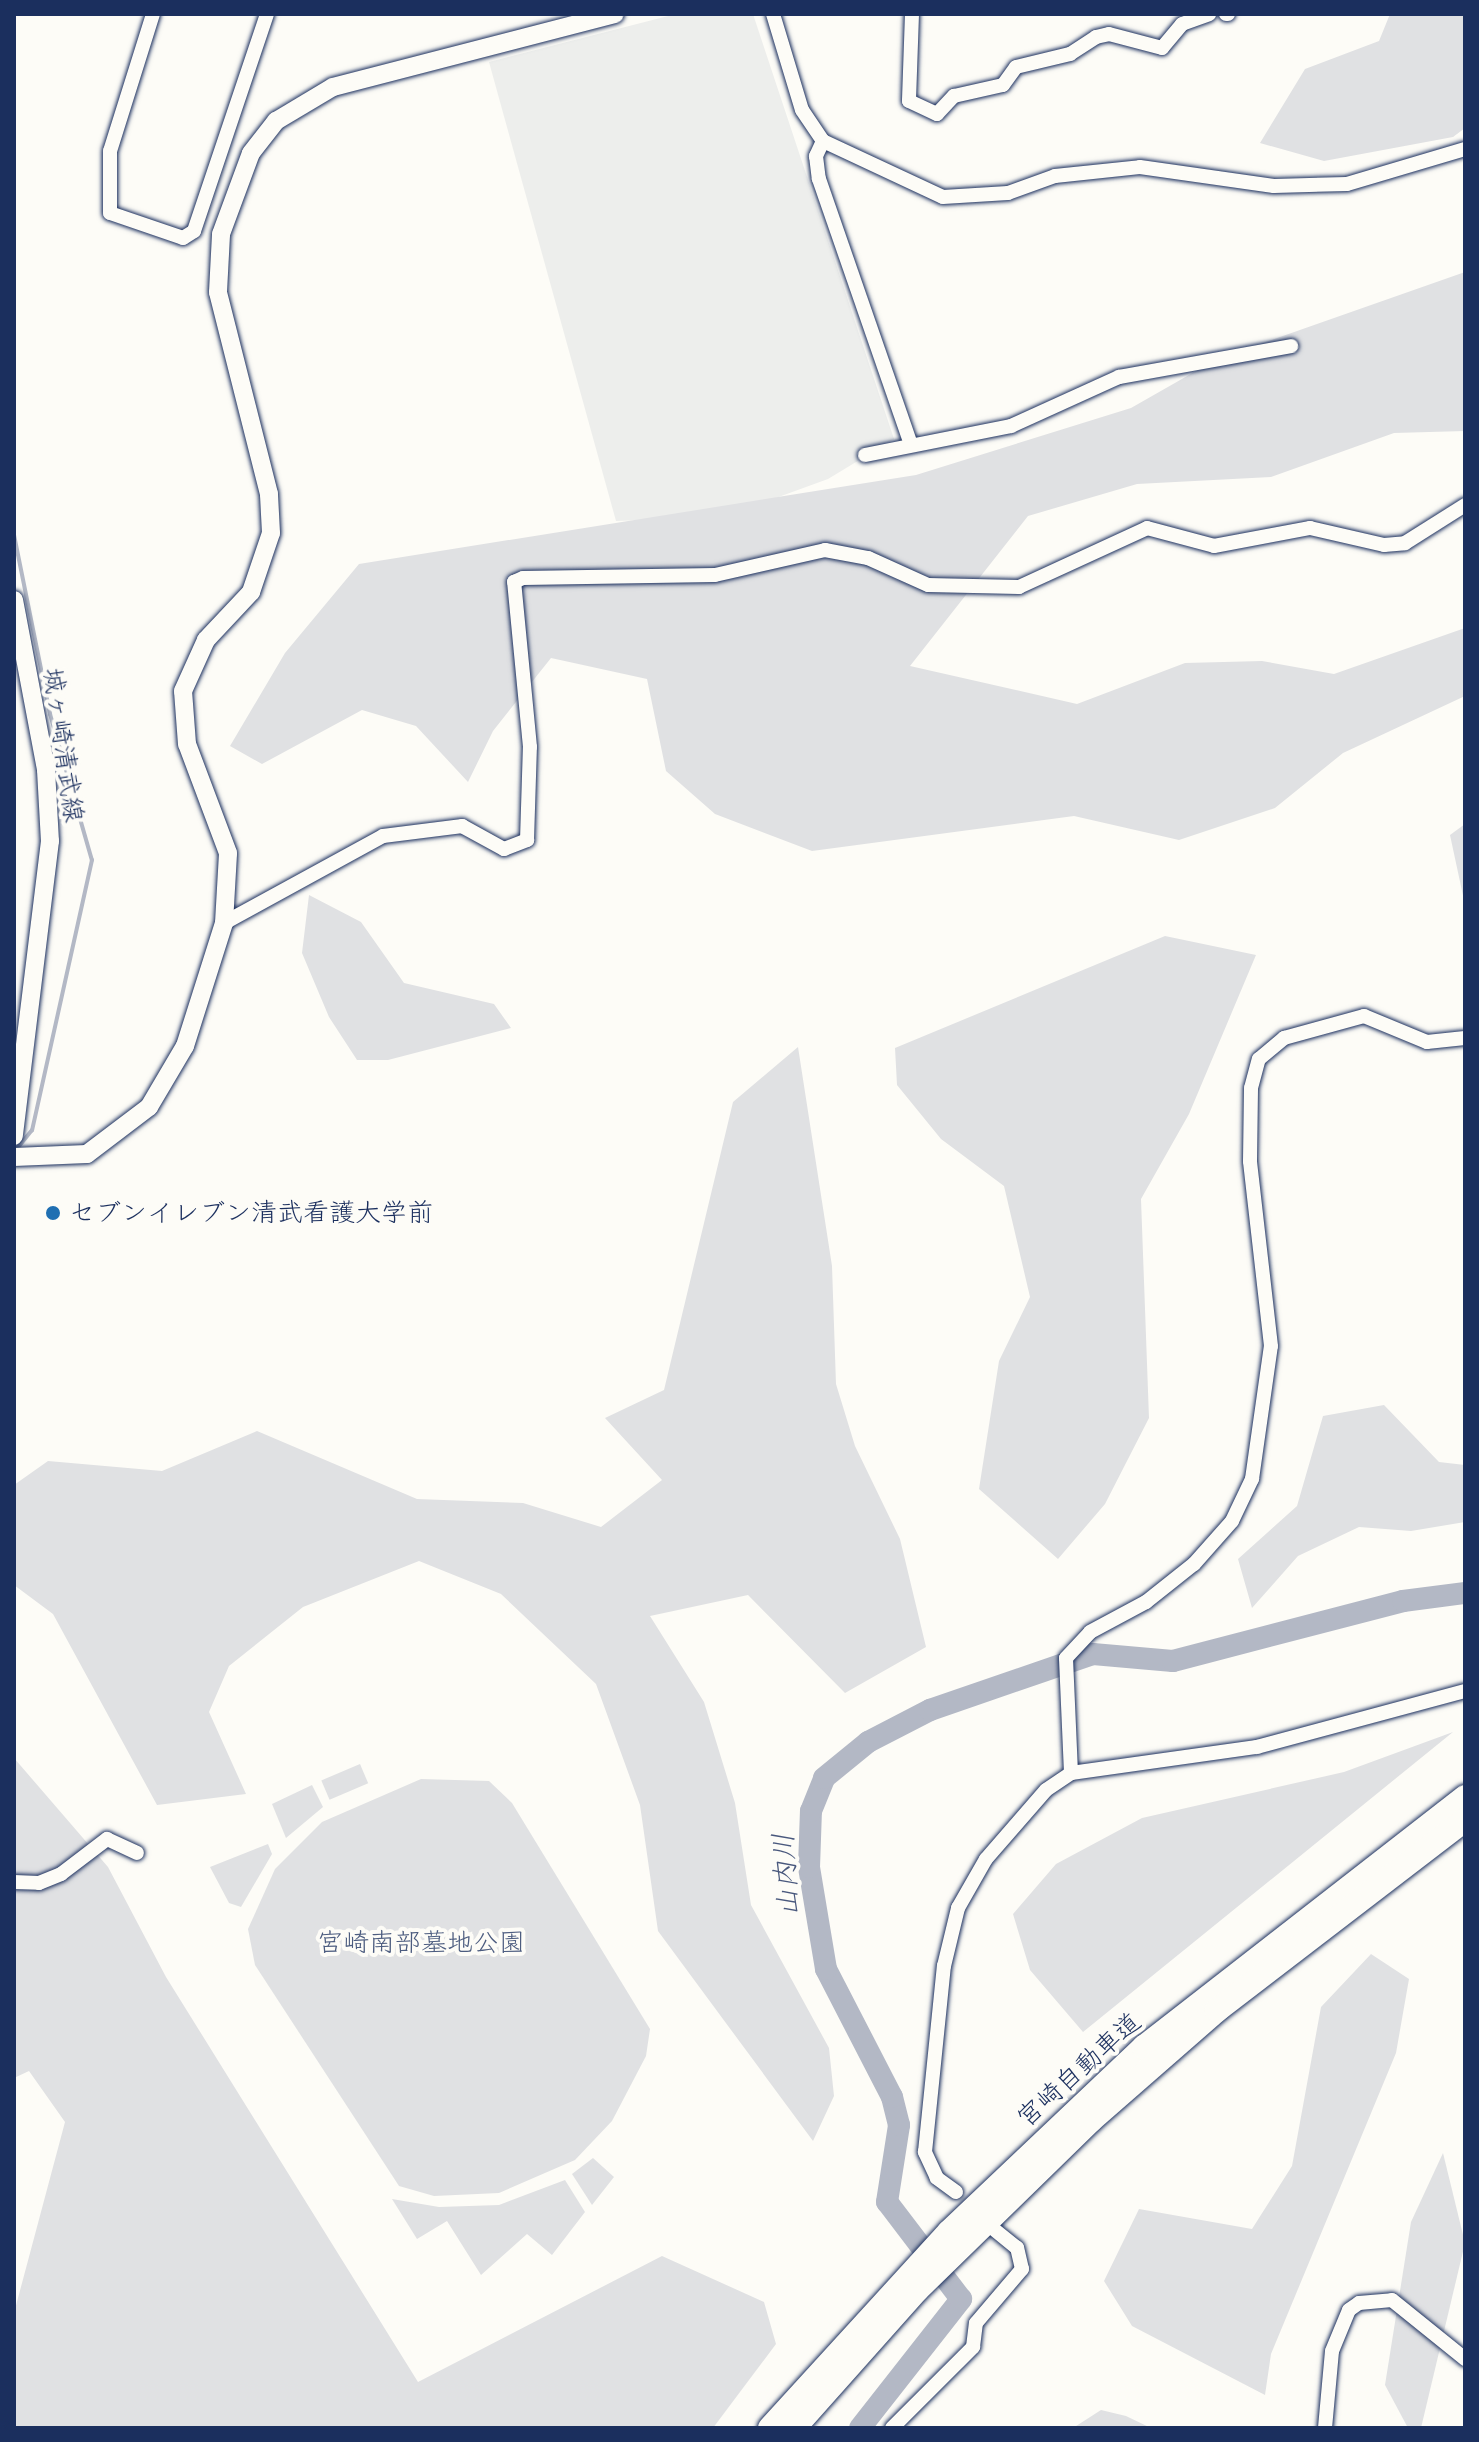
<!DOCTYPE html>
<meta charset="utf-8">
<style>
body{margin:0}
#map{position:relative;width:1479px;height:2442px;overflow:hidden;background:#fdfcf7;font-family:Itim,"Klee One",sans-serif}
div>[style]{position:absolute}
.built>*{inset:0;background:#edeeec}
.green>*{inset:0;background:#e0e1e3;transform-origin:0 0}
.stream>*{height:4px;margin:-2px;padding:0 2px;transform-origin:2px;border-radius:2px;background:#b3b8c5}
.river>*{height:22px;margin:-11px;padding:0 11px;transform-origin:11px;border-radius:11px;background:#b3b8c5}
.roads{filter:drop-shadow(0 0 2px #1b2f5e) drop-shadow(0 0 2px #1b2f5e)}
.street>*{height:14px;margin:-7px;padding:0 7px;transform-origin:7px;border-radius:7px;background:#fdfcf7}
.secondary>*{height:18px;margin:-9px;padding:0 9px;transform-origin:9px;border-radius:9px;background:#fdfcf7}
.highway>*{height:24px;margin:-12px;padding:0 12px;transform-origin:12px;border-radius:12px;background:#fdfcf7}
.dots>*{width:22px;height:22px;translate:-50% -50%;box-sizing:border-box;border:4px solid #fdfcf7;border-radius:50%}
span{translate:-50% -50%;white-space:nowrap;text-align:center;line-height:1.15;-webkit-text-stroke:8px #fdfcf7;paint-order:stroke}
.street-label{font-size:26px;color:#1b2f5e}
.poi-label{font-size:26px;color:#1b2f5e}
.left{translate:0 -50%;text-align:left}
.park-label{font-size:26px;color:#4c5c7f}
.water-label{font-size:28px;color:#49587d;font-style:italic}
.frame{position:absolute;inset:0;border:16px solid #1b2f5e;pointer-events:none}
</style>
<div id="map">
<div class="built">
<i style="clip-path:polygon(676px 14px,753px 14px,894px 439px,828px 479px,723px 517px,616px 521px,489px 62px)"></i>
</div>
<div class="green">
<i style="clip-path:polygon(1390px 14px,1465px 14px,1465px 128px,1453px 137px,1324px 161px,1260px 143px,1305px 69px,1379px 41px)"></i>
<i style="clip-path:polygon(1465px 272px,1465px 431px,1394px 433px,1271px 477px,1137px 484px,1028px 516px,910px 666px,1077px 704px,1185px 663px,1262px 661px,1334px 674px,1465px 628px,1465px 696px,1343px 753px,1275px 808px,1179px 840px,1074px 816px,812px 851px,715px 814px,666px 771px,647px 679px,551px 658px,493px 731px,468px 782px,416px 726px,362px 710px,262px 764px,230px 746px,285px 653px,359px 564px,916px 475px,1131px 408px,1217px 359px)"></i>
<i style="clip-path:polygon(1465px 824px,1465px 905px,1450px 835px)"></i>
<i style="clip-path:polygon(309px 895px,361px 922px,404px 983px,494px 1004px,511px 1028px,388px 1060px,357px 1060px,329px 1017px,302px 953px)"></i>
<i style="clip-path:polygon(1165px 936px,1256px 955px,1189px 1114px,1141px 1199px,1149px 1418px,1105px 1504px,1058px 1559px,979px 1489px,999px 1361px,1030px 1297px,1004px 1186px,941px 1139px,897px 1085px,895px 1048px)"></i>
<i style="clip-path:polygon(798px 1047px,832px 1266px,836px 1384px,855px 1446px,900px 1539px,926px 1647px,845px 1693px,748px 1595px,650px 1616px,704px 1702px,735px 1803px,751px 1905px,829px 2048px,834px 2096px,813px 2141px,658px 1931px,640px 1805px,596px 1684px,501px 1594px,419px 1561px,303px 1607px,229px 1666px,209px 1712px,246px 1794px,157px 1805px,53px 1614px,14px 1585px,14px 1485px,48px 1461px,162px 1471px,257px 1431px,417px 1499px,523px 1503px,601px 1527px,662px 1480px,605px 1418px,664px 1390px,733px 1102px)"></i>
<i style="clip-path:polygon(1384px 1405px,1439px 1462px,1465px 1465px,1465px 1522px,1411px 1531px,1359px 1527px,1298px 1556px,1252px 1608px,1238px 1559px,1297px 1506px,1323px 1416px)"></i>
<i style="clip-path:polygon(1453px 1732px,1083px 2032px,1030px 1970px,1013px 1914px,1056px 1864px,1142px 1818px,1344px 1772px)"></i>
<i style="clip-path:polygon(14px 1758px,108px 1867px,166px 1977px,418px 2382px,662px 2256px,764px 2302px,776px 2344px,713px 2428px,14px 2428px,14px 2313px,65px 2122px,29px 2071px,14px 2078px)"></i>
<i style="left:360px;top:1764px;width:21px;height:42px;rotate:67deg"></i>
<i style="clip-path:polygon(421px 1779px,489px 1781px,512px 1803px,650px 2029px,646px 2056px,612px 2121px,575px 2160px,499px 2193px,434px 2196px,399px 2186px,255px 1965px,248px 1929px,275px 1869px,322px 1822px)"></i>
<i style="clip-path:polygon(312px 1785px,323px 1807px,286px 1838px,272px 1804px)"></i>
<i style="clip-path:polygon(268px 1844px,272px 1854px,241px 1907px,229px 1903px,210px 1867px)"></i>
<i style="clip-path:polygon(1371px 1954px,1409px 1979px,1396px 2053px,1271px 2354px,1265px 2395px,1132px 2326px,1104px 2281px,1139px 2209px,1252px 2229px,1292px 2166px,1321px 2007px)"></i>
<i style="clip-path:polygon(1443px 2153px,1465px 2243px,1421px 2428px,1408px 2428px,1385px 2385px,1411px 2222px)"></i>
<i style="clip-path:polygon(593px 2158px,614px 2177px,592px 2205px,572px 2174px)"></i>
<i style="clip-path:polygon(565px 2180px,585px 2212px,552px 2255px,527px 2234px,481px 2275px,447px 2221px,417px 2239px,392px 2199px,439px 2207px,499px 2205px)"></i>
<i style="clip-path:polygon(1101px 2410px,1126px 2416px,1151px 2428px,1073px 2428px)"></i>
</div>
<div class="stream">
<i style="left:14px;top:535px;width:183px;rotate:78.6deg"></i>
<i style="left:50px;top:714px;width:152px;rotate:74deg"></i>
<i style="left:92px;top:860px;width:277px;rotate:102.5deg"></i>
<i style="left:32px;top:1130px;width:26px;rotate:129deg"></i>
</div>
<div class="river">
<i style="left:860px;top:2428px;width:164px;rotate:-51.9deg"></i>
<i style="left:961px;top:2299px;width:122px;rotate:-127.3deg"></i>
<i style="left:887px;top:2202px;width:78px;rotate:-81.1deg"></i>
<i style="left:899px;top:2125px;width:29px;rotate:-104deg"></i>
<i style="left:892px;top:2097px;width:144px;rotate:-117.3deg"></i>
<i style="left:826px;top:1969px;width:103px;rotate:-99.5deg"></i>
<i style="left:809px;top:1867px;width:56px;rotate:-88deg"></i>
<i style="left:811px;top:1811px;width:35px;rotate:-68deg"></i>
<i style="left:824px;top:1778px;width:57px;rotate:-39.3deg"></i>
<i style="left:868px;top:1742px;width:70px;rotate:-27.3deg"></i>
<i style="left:930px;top:1710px;width:172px;rotate:-19deg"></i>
<i style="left:1093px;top:1654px;width:80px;rotate:5deg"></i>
<i style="left:1173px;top:1661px;width:238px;rotate:-14.6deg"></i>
<i style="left:1403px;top:1601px;width:63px;rotate:-7.4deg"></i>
</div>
<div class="roads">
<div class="street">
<i style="left:153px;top:14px;width:144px;rotate:107.4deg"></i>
<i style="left:110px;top:151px;width:62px;rotate:90deg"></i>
<i style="left:110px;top:213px;width:77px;rotate:18.9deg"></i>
<i style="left:183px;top:238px;width:13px;rotate:-32deg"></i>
<i style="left:194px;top:231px;width:229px;rotate:-71.4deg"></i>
<i style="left:773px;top:14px;width:100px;rotate:73.2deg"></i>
<i style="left:802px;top:110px;width:37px;rotate:56deg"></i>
<i style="left:823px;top:141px;width:132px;rotate:25deg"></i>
<i style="left:943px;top:197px;width:65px;rotate:-3.5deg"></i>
<i style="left:1008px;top:193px;width:50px;rotate:-19.9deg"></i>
<i style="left:1055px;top:176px;width:85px;rotate:-6deg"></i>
<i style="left:1140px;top:167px;width:135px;rotate:8.1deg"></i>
<i style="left:1274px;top:186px;width:73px;rotate:-1.6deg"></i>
<i style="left:1347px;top:184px;width:123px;rotate:-16.5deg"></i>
<i style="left:912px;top:14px;width:87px;rotate:92deg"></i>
<i style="left:909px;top:101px;width:31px;rotate:25deg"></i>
<i style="left:937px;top:114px;width:25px;rotate:-47deg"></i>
<i style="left:954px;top:96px;width:50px;rotate:-12.7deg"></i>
<i style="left:1003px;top:85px;width:22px;rotate:-54deg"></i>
<i style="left:1016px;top:67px;width:56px;rotate:-13.5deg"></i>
<i style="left:1070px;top:54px;width:31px;rotate:-33deg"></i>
<i style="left:1096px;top:37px;width:13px;rotate:-13deg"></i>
<i style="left:1109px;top:34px;width:55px;rotate:14.8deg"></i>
<i style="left:1162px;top:48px;width:31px;rotate:-50deg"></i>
<i style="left:1182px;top:24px;width:29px;rotate:-20deg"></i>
<i style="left:1226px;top:14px;width:2px"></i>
<i style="left:823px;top:141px;width:17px;rotate:115deg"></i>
<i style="left:816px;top:156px;width:23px;rotate:83deg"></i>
<i style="left:819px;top:179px;width:278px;rotate:70.9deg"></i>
<i style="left:865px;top:455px;width:149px;rotate:-11.2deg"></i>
<i style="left:1011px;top:426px;width:119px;rotate:-24.4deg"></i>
<i style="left:1119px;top:377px;width:175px;rotate:-10.2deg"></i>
<i style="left:224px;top:923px;width:181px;rotate:-28.7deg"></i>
<i style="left:383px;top:836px;width:80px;rotate:-7.2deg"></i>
<i style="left:462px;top:826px;width:48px;rotate:28.7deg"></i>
<i style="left:504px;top:849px;width:25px;rotate:-21deg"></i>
<i style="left:527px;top:840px;width:93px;rotate:-88.2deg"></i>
<i style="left:530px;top:747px;width:166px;rotate:-95.5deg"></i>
<i style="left:514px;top:582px;width:10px;rotate:-24deg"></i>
<i style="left:523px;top:578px;width:192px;rotate:-0.9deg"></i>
<i style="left:715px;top:575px;width:113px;rotate:-12.8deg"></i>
<i style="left:825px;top:550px;width:44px;rotate:10.5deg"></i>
<i style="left:868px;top:558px;width:66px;rotate:24.2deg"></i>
<i style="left:928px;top:585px;width:91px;rotate:1.3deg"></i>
<i style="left:1019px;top:587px;width:141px;rotate:-24.7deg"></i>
<i style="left:1147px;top:528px;width:69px;rotate:15deg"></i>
<i style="left:1214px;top:546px;width:98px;rotate:-10.6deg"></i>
<i style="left:1310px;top:528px;width:76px;rotate:12.9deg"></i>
<i style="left:1384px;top:545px;width:21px;rotate:-5deg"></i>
<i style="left:1405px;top:543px;width:71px;rotate:-32.3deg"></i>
<i style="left:1071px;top:1773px;width:115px;rotate:-92.5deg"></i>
<i style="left:1066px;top:1658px;width:35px;rotate:-47deg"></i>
<i style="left:1090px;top:1632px;width:64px;rotate:-28.2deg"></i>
<i style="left:1146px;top:1602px;width:61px;rotate:-38.4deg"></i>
<i style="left:1194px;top:1564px;width:57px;rotate:-48.5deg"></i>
<i style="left:1232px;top:1521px;width:47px;rotate:-64.5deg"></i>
<i style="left:1252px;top:1479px;width:134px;rotate:-81.9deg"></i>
<i style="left:1271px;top:1346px;width:186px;rotate:-96.5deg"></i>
<i style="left:1250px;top:1161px;width:73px;rotate:-89.2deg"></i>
<i style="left:1251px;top:1088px;width:30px;rotate:-75deg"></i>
<i style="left:1259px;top:1059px;width:33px;rotate:-40deg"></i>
<i style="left:1284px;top:1038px;width:83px;rotate:-15.4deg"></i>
<i style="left:1364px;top:1016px;width:68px;rotate:22.4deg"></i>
<i style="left:1427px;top:1042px;width:38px;rotate:-6deg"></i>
<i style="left:14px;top:1882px;width:25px;rotate:2deg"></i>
<i style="left:39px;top:1883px;width:24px;rotate:-22deg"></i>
<i style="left:61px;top:1874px;width:58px;rotate:-37.3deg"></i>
<i style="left:107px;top:1839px;width:33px;rotate:25deg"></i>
<i style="left:956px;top:2192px;width:24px;rotate:-144deg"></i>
<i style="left:937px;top:2178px;width:29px;rotate:-115deg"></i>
<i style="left:925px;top:2152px;width:187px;rotate:-84.2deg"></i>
<i style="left:944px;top:1966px;width:60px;rotate:-76.4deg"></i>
<i style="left:958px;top:1908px;width:56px;rotate:-60.3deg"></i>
<i style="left:986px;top:1859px;width:91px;rotate:-49deg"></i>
<i style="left:1046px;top:1790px;width:30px;rotate:-34deg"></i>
<i style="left:1071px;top:1773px;width:188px;rotate:-8deg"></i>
<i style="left:1257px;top:1747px;width:215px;rotate:-15.1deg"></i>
<i style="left:892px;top:2428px;width:115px;rotate:-45deg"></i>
<i style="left:973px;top:2347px;width:24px;rotate:-83deg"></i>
<i style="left:976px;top:2323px;width:71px;rotate:-49.6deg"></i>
<i style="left:1022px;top:2269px;width:22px;rotate:-103deg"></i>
<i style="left:1017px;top:2248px;width:28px;rotate:-141deg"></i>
<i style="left:1325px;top:2428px;width:77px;rotate:-84.8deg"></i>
<i style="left:1332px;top:2351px;width:44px;rotate:-67.5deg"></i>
<i style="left:1349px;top:2310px;width:12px;rotate:-35deg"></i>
<i style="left:1359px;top:2303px;width:33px;rotate:-5deg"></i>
<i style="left:1392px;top:2300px;width:94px;rotate:38.9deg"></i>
</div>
<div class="secondary">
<i style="left:14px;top:600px;width:173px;rotate:79.3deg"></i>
<i style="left:46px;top:770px;width:71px;rotate:86.8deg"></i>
<i style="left:50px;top:841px;width:297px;rotate:97deg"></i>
<i style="left:14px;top:1157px;width:73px;rotate:-2.4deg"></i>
<i style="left:87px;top:1154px;width:78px;rotate:-37.2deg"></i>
<i style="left:149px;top:1107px;width:71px;rotate:-59.5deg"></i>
<i style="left:185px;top:1046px;width:129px;rotate:-72.4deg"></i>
<i style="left:224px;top:923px;width:70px;rotate:-86.7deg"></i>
<i style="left:228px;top:853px;width:116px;rotate:-110.6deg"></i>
<i style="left:187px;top:744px;width:53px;rotate:-94.3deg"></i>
<i style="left:183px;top:691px;width:56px;rotate:-65.7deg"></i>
<i style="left:206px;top:640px;width:66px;rotate:-46.8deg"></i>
<i style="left:251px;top:592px;width:62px;rotate:-71.3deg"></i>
<i style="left:271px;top:533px;width:39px;rotate:-93deg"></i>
<i style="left:269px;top:494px;width:208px;rotate:-104.2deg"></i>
<i style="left:218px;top:292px;width:58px;rotate:-87deg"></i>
<i style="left:221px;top:234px;width:86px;rotate:-69.7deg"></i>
<i style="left:251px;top:153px;width:41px;rotate:-52deg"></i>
<i style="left:276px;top:121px;width:66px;rotate:-30.8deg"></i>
<i style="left:333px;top:87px;width:291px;rotate:-14.5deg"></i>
</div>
<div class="highway">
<i style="left:770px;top:2428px;width:265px;rotate:-47.6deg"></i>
<i style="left:949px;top:2232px;width:269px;rotate:-43.5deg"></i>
<i style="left:1144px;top:2047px;width:407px;rotate:-37.9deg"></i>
<i style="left:794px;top:2428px;width:185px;rotate:-48.3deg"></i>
<i style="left:917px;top:2290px;width:243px;rotate:-44.3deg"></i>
<i style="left:1091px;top:2120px;width:167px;rotate:-41.1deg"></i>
<i style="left:1217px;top:2010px;width:312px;rotate:-37.5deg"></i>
</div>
</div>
<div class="dots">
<i style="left:53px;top:1213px;background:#1f6fb2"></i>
</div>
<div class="street-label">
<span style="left:63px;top:745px;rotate:82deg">城ヶ崎清武線</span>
<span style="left:1079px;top:2070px;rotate:-42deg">宮崎自動車道</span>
</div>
<div class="poi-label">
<span class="left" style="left:69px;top:1213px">セブンイレブン清武看護大学前</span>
</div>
<div class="park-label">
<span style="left:421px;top:1943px">宮崎南部墓地公園</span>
</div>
<div class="water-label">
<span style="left:785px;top:1875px;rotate:-94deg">山内川</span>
</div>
<div class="frame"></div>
</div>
